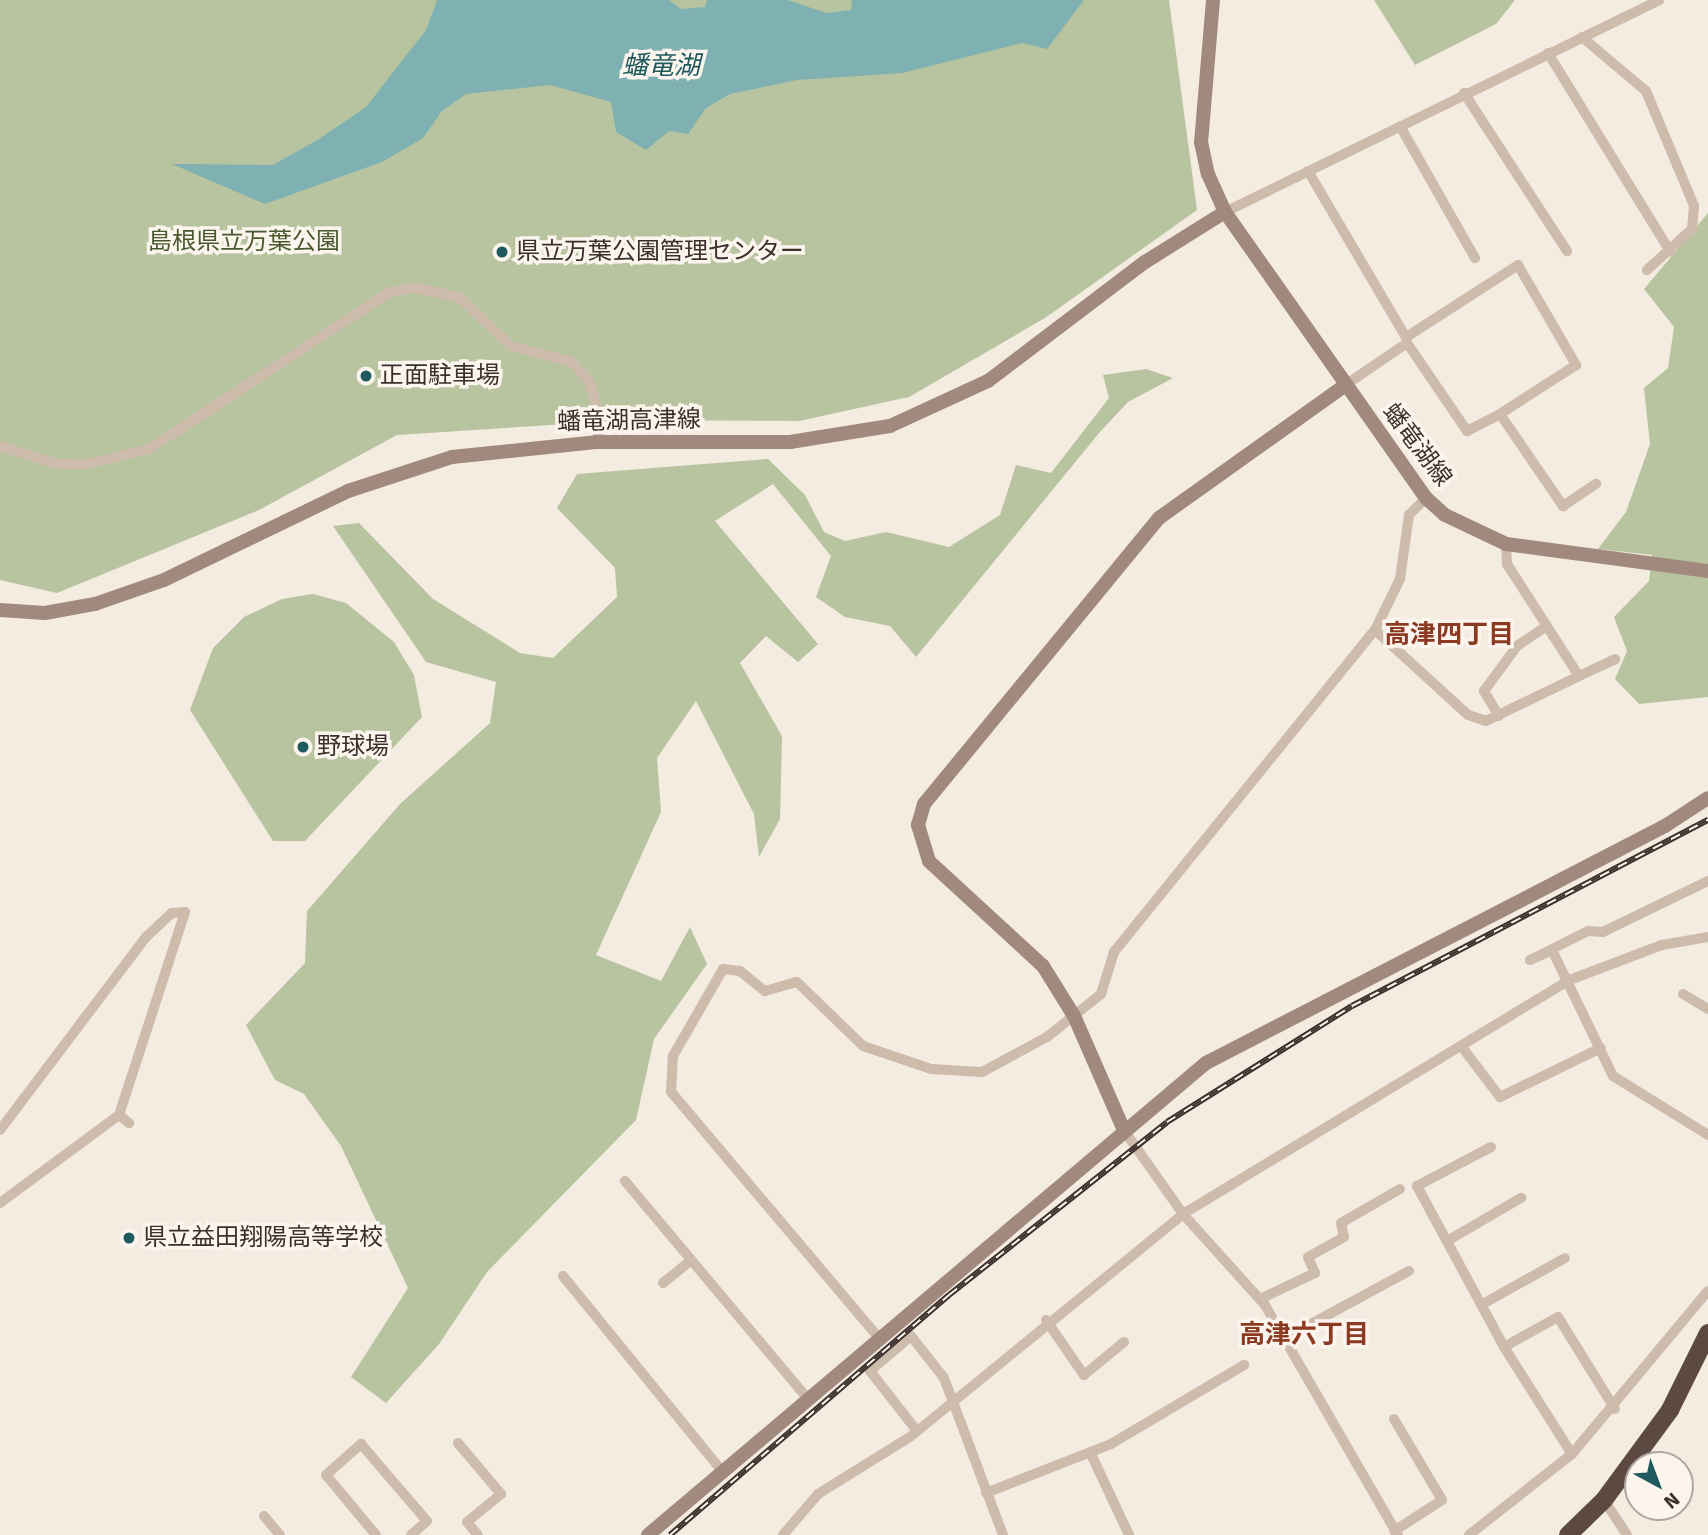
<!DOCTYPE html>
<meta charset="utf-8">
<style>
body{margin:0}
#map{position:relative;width:1708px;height:1535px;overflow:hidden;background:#f4ebe1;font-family:Signika,"Noto Sans JP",sans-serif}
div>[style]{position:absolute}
.green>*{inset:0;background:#b8c4a0}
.water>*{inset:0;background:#7fb0b2}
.street>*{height:10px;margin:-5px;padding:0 5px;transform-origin:5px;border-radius:5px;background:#cdbbac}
.secondary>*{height:14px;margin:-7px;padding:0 7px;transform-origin:7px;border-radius:7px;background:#a18a7d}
.highway>*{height:18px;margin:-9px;padding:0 9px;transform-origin:9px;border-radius:9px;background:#5c4a42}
.rail>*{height:6px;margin-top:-3px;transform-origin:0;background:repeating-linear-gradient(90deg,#fbf5ee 0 10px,#3b302b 0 20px);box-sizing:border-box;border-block:2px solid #3b302b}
.dots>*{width:19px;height:19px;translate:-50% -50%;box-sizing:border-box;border:4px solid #fbf5ee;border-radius:50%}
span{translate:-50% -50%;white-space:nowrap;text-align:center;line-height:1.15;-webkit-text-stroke:7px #fbf5ee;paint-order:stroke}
.park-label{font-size:24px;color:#4a5a2e}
.poi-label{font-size:24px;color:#3b302b}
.left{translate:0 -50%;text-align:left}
.street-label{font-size:24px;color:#3b302b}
.water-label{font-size:26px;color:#1f5a5e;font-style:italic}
.neighbourhood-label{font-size:26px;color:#8c3b22;font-weight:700}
.north{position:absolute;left:1624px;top:1451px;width:70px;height:70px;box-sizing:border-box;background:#fbf5ee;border:2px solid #aea6a0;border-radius:50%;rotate:139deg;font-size:19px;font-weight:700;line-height:28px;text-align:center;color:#3b302b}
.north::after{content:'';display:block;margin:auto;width:24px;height:32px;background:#1f5a5e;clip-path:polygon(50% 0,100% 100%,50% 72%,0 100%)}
</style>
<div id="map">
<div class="green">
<i style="clip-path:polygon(0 0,1169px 0,1197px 210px,1045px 318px,909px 397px,799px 421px,630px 420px,397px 435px,259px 510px,57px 593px,0 580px)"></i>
<i style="clip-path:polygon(1374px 0,1515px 0,1496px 24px,1415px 65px)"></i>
<i style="clip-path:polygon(1708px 213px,1708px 697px,1639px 704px,1615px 679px,1627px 651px,1614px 617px,1649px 581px,1652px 555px,1598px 549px,1626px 512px,1650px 444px,1644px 388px,1668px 368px,1674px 327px,1644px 289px)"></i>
<i style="clip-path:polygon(1146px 369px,1173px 378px,1128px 402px,1099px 433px,916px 657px,890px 626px,845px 617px,816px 597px,831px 556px,773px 484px,715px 521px,818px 644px,798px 662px,766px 636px,740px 663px,782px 736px,780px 819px,759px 857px,754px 814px,696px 701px,657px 758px,661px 812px,596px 955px,661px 981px,690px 927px,707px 964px,654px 1039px,636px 1120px,487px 1272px,439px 1344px,386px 1403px,351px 1377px,408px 1288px,341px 1146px,304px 1094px,275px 1080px,246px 1025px,305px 963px,307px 911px,400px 804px,490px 723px,496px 682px,426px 662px,333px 526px,359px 523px,433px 599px,520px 653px,553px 658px,617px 597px,615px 568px,557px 508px,577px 474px,768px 459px,805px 495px,824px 532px,845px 541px,886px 532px,949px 547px,1000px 515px,1016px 465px,1051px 473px,1109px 398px,1103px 375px)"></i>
<i style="clip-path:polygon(313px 594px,346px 603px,394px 642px,414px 675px,422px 717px,305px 841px,273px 841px,190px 710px,213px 648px,244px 617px,282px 599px)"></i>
</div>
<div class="water">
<i style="clip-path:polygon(437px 0,669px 0,681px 9px,705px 7px,707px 0,788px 0,826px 13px,851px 10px,852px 0,1084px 0,1047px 49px,1022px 43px,902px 73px,797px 80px,730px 94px,706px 108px,688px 134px,669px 131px,646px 150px,616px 132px,611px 102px,550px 85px,466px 94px,442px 111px,423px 138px,382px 162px,265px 204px,172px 164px,273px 165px,319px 139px,366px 107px,426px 30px)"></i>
</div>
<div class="street">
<i style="left:1582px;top:37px;width:84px;rotate:40.2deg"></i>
<i style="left:1646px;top:91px;width:125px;rotate:67.3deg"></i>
<i style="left:1694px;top:206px;width:23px;rotate:95deg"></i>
<i style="left:1692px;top:229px;width:61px;rotate:137.7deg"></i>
<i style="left:1548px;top:53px;width:233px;rotate:58.4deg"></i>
<i style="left:1464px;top:93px;width:189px;rotate:56.9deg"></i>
<i style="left:1400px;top:126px;width:152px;rotate:60.4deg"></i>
<i style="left:1308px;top:171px;width:195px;rotate:59.5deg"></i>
<i style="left:1225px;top:212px;width:483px;rotate:-26deg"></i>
<i style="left:1408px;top:336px;width:131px;rotate:-32.8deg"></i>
<i style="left:1518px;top:265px;width:116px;rotate:59.9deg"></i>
<i style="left:1576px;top:365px;width:90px;rotate:147.2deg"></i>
<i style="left:1344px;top:386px;width:76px;rotate:-34.3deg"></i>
<i style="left:1407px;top:343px;width:107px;rotate:55.7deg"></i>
<i style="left:1467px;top:431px;width:37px;rotate:-27deg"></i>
<i style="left:1500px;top:414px;width:112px;rotate:55.6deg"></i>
<i style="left:1563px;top:506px;width:40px;rotate:-34deg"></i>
<i style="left:0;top:446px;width:57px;rotate:17.5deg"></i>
<i style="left:54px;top:463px;width:30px;rotate:4deg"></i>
<i style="left:84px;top:465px;width:67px;rotate:-13.8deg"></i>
<i style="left:149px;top:449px;width:288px;rotate:-33.1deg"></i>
<i style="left:390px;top:292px;width:26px;rotate:-9deg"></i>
<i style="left:416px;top:288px;width:44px;rotate:11.8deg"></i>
<i style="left:459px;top:297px;width:71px;rotate:43.3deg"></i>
<i style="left:511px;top:346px;width:61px;rotate:14.3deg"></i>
<i style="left:570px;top:361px;width:28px;rotate:46deg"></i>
<i style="left:589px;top:381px;width:30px;rotate:73deg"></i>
<i style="left:598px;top:410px;width:32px;rotate:90deg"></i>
<i style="left:1506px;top:544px;width:20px;rotate:87deg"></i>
<i style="left:1507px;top:564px;width:133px;rotate:57.3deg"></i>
<i style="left:1579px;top:676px;width:40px;rotate:-25deg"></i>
<i style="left:1375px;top:630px;width:126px;rotate:42.4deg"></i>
<i style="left:1468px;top:715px;width:19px;rotate:18deg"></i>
<i style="left:1486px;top:721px;width:103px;rotate:-25.8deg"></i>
<i style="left:1499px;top:716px;width:29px;rotate:-121deg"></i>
<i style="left:1484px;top:691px;width:56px;rotate:-53.7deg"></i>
<i style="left:1517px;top:646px;width:36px;rotate:-34deg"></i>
<i style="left:1708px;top:881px;width:117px;rotate:154.1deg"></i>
<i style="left:1603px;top:932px;width:15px;rotate:-176deg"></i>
<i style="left:1588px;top:931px;width:65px;rotate:153.4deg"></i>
<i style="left:1530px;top:960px;width:24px;rotate:-24deg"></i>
<i style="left:1552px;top:950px;width:140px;rotate:64.2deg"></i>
<i style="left:1613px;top:1076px;width:112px;rotate:31.8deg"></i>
<i style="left:1683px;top:994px;width:29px;rotate:31deg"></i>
<i style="left:1462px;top:1047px;width:63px;rotate:52.8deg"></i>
<i style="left:1500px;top:1097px;width:112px;rotate:-25.9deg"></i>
<i style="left:119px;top:1115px;width:13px;rotate:39deg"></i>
<i style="left:1123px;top:1129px;width:104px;rotate:54.8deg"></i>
<i style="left:1183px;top:1214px;width:122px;rotate:48deg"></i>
<i style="left:1265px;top:1305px;width:266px;rotate:60deg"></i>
<i style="left:0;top:1130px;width:242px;rotate:-52.9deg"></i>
<i style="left:146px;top:937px;width:35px;rotate:-43deg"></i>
<i style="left:172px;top:913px;width:13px;rotate:-4deg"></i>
<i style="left:185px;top:912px;width:213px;rotate:108deg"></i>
<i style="left:119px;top:1115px;width:148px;rotate:143.5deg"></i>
<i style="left:1491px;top:1147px;width:84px;rotate:152.2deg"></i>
<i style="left:1417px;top:1186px;width:183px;rotate:61.6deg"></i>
<i style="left:1504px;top:1347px;width:127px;rotate:57.6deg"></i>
<i style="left:625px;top:1181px;width:285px;rotate:50deg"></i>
<i style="left:1447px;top:1241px;width:86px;rotate:-30.2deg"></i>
<i style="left:563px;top:1276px;width:252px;rotate:50.8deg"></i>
<i style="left:663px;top:1283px;width:36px;rotate:-39deg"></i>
<i style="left:1260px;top:1299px;width:61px;rotate:-25.3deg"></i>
<i style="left:1315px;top:1273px;width:17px;rotate:-114deg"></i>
<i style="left:1308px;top:1257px;width:41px;rotate:-29.1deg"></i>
<i style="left:1344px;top:1237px;width:14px;rotate:-102deg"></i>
<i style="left:1341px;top:1223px;width:68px;rotate:-30deg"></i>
<i style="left:1481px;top:1305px;width:96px;rotate:-29.2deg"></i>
<i style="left:1046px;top:1320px;width:67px;rotate:55.4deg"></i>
<i style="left:1084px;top:1375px;width:52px;rotate:-39.5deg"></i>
<i style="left:879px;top:1338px;width:322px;rotate:-130.2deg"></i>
<i style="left:671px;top:1092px;width:36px;rotate:-87deg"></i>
<i style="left:673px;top:1056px;width:100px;rotate:-60.1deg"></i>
<i style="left:723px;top:969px;width:17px;rotate:7deg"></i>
<i style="left:740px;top:971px;width:32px;rotate:39deg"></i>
<i style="left:765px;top:991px;width:33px;rotate:-16deg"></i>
<i style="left:797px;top:982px;width:92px;rotate:44.1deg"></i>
<i style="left:863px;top:1046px;width:72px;rotate:18.7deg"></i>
<i style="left:931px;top:1069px;width:51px;rotate:3.4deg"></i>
<i style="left:982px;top:1072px;width:74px;rotate:-28.3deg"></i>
<i style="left:1047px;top:1037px;width:69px;rotate:-38.5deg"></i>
<i style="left:1101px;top:994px;width:44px;rotate:-72.8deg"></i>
<i style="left:1114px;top:952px;width:414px;rotate:-51deg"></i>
<i style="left:1375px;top:630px;width:57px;rotate:-63.9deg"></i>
<i style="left:1400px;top:579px;width:65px;rotate:-82deg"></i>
<i style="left:1409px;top:515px;width:24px;rotate:-45deg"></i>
<i style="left:1285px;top:1338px;width:141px;rotate:-28.4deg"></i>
<i style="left:1504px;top:1347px;width:62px;rotate:-29.1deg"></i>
<i style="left:1558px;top:1317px;width:108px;rotate:58.2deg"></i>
<i style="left:1394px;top:1419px;width:94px;rotate:59.3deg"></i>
<i style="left:1442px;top:1500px;width:57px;rotate:147.1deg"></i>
<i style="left:917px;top:1431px;width:76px;rotate:-128.1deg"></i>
<i style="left:870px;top:1371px;width:54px;rotate:-40.5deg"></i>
<i style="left:911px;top:1336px;width:53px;rotate:51.8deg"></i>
<i style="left:944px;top:1378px;width:168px;rotate:69.4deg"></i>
<i style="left:458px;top:1443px;width:67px;rotate:49.9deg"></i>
<i style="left:501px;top:1494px;width:44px;rotate:140.5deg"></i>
<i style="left:467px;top:1522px;width:17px;rotate:50deg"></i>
<i style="left:1090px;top:1452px;width:92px;rotate:64.8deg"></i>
<i style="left:986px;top:1493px;width:134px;rotate:-21.4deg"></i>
<i style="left:1111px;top:1444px;width:155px;rotate:-30.7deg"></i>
<i style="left:1604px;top:1500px;width:42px;rotate:56.7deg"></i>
<i style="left:264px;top:1516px;width:25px;rotate:50deg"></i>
<i style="left:376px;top:1535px;width:78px;rotate:-129.8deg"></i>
<i style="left:326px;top:1475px;width:47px;rotate:-41.5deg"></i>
<i style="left:361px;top:1444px;width:101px;rotate:49.4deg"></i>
<i style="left:427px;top:1521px;width:21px;rotate:139deg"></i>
<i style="left:783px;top:1535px;width:54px;rotate:-49.5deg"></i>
<i style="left:818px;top:1494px;width:108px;rotate:-31.8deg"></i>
<i style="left:910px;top:1437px;width:353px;rotate:-39.2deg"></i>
<i style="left:1183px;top:1214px;width:449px;rotate:-31.2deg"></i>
<i style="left:1567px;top:981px;width:102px;rotate:-20.8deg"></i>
<i style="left:1662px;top:945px;width:47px;rotate:-9.9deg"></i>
<i style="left:1469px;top:1535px;width:131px;rotate:-38.2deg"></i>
<i style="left:1572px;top:1454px;width:212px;rotate:-50.2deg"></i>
</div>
<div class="secondary">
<i style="left:1213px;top:0;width:143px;rotate:94.8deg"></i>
<i style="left:1201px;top:142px;width:33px;rotate:78deg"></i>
<i style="left:1208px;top:174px;width:42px;rotate:65.9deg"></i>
<i style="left:1225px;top:212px;width:350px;rotate:54.9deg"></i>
<i style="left:1426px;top:498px;width:25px;rotate:42deg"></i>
<i style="left:1445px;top:515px;width:68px;rotate:25.4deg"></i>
<i style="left:1506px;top:544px;width:204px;rotate:7.6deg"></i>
<i style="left:0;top:610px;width:45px;rotate:3.8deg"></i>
<i style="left:45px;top:613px;width:51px;rotate:-10.2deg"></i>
<i style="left:95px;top:604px;width:73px;rotate:-19.2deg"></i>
<i style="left:164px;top:580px;width:204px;rotate:-25.8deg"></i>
<i style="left:348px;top:491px;width:109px;rotate:-18.1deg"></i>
<i style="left:452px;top:457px;width:147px;rotate:-5.9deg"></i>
<i style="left:598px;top:442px;width:192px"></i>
<i style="left:790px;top:442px;width:101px;rotate:-9.1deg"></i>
<i style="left:890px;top:426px;width:108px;rotate:-24.7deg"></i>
<i style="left:988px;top:381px;width:197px;rotate:-37.2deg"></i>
<i style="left:1145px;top:262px;width:94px;rotate:-32deg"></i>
<i style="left:1123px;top:1128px;width:122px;rotate:-113.6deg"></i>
<i style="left:1074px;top:1016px;width:59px;rotate:-121.8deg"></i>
<i style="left:1043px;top:966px;width:155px;rotate:-137.4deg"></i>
<i style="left:929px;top:861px;width:38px;rotate:-107deg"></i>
<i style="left:918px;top:825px;width:22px;rotate:-74deg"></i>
<i style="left:924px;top:804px;width:370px;rotate:-50.6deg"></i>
<i style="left:1159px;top:518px;width:227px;rotate:-35.5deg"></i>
<i style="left:648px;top:1535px;width:731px;rotate:-40.23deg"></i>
<i style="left:1206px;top:1063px;width:517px;rotate:-27.31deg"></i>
<i style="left:1665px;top:826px;width:51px;rotate:-33.1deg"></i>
</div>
<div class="highway">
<i style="left:1568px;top:1535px;width:50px;rotate:-44.2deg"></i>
<i style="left:1604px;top:1500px;width:112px;rotate:-53.7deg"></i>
<i style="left:1670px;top:1410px;width:86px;rotate:-63.7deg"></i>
</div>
<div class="rail">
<i style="left:670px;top:1535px;width:368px;rotate:-40.7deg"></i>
<i style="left:949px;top:1295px;width:278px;rotate:-38.4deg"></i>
<i style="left:1167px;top:1122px;width:218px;rotate:-32.1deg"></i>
<i style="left:1352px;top:1006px;width:402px;rotate:-27.6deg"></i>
</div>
<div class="dots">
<i style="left:502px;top:252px;background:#1f5a5e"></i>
<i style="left:366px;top:376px;background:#1f5a5e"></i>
<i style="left:303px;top:747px;background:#1f5a5e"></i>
<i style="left:129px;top:1238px;background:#1f5a5e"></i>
</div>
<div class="park-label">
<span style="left:244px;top:242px">島根県立万葉公園</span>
</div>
<div class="poi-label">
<span class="left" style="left:516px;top:252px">県立万葉公園管理センター</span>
<span class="left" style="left:380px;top:376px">正面駐車場</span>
<span class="left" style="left:317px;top:747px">野球場</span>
<span class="left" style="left:143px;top:1238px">県立益田翔陽高等学校</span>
</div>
<div class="street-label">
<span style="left:629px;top:421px;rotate:-1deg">蟠竜湖高津線</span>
<span style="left:1417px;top:445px;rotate:53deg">蟠竜湖線</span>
</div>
<div class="water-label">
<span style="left:661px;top:67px">蟠竜湖</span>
</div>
<div class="neighbourhood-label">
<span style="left:1449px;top:636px">高津四丁目</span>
<span style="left:1304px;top:1336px">高津六丁目</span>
</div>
<div class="north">N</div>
</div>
